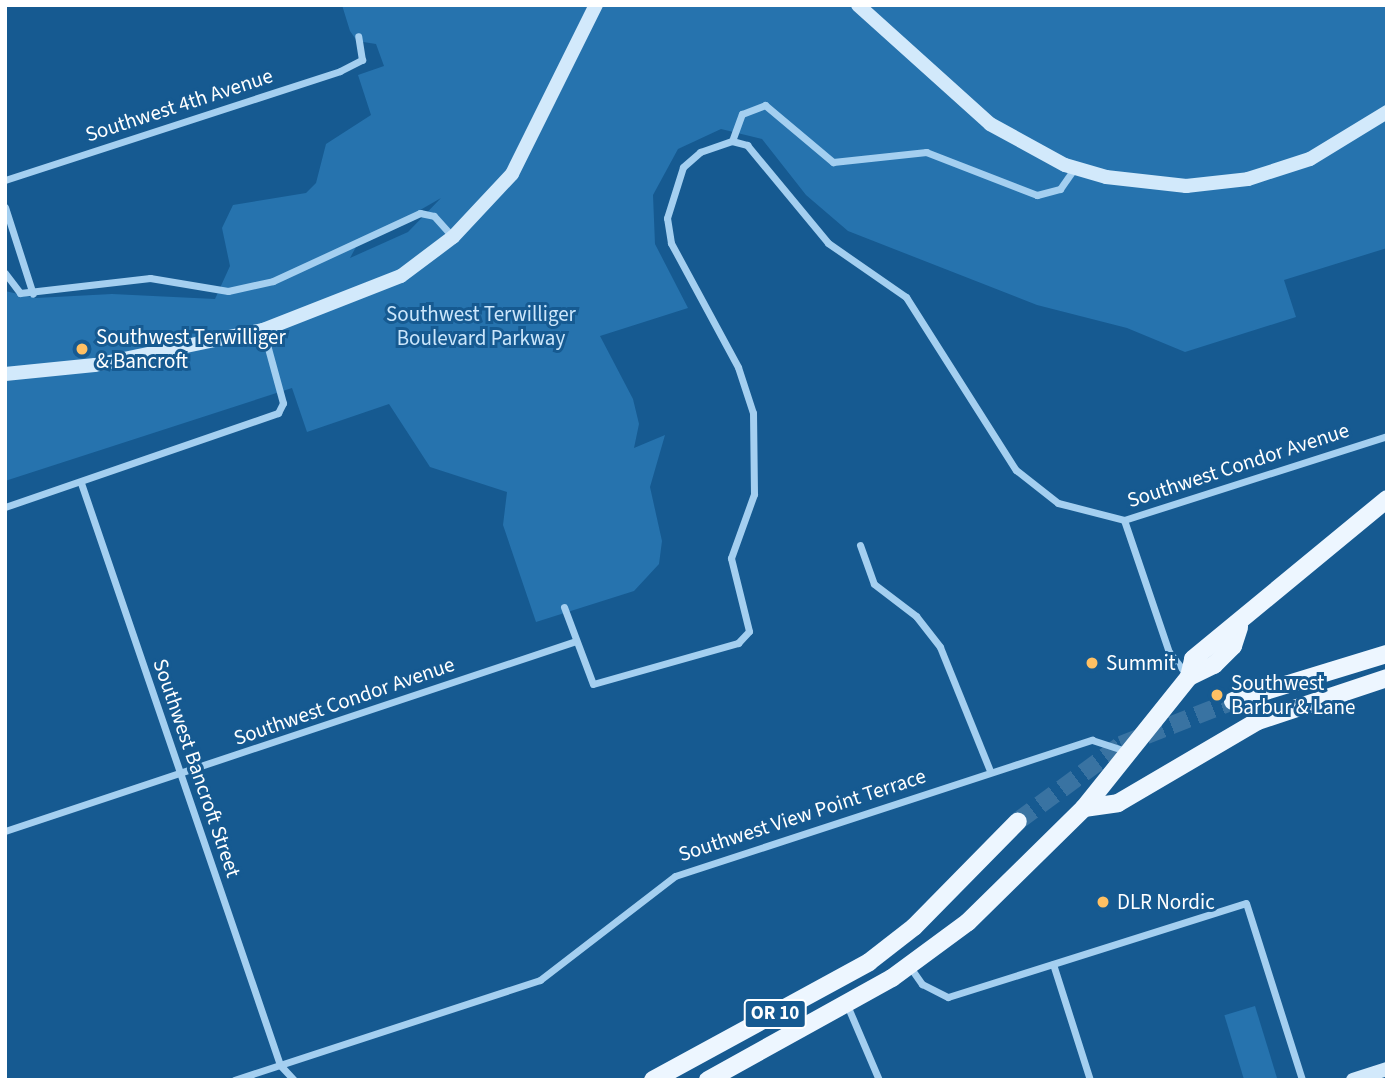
<!DOCTYPE html>
<style>
body{margin:0}
#map{position:relative;width:1392px;height:1085px;overflow:hidden;background:#165a91;font-family:"Source Sans 3",sans-serif}
div>[style]{position:absolute}
.green>*{inset:0;background:#2673ae;transform-origin:0 0}
.primary-tunnel>*{height:18px;margin-top:-9px;transform-origin:0;background:repeating-linear-gradient(90deg,#3973a2 0 18px,transparent 0 27px)}
.street>*{height:7px;margin:-3.5px;padding:0 3.5px;transform-origin:3.5px;border-radius:3.5px;background:#a4cff0}
.secondary>*{height:14px;margin:-7px;padding:0 7px;transform-origin:7px;border-radius:7px;background:#d2e9fb}
.primary>*{height:18px;margin:-9px;padding:0 9px;transform-origin:9px;border-radius:9px;background:#edf6ff}
.dots>*{width:19px;height:19px;translate:-50% -50%;box-sizing:border-box;border:4px solid #165a91;border-radius:50%}
span{translate:-50% -50%;white-space:nowrap;text-align:center;line-height:1.15;-webkit-text-stroke:6px #165a91;paint-order:stroke}
.shield-label span{padding:2px 5px;background:#165a91;border:2px solid;border-radius:5px;-webkit-text-stroke-width:0}
.shield-label{font-size:19px;color:#fff;font-weight:700}
.street-label{font-size:21px;color:#fff}
.park-label{font-size:21px;color:#cbe6fb}
.poi-label{font-size:21px;color:#fff}
.left{translate:0 -50%;text-align:left}
.frame{position:absolute;inset:0;border:7px solid #fff;pointer-events:none}
</style>
<div id="map">
<div class="green">
<i style="clip-path:polygon(evenodd,342px 5px,1387px 5px,1387px 248px,1284px 280px,1296px 317px,1185px 352px,1127px 328px,1037px 305px,848px 231px,806px 195px,762px 139px,721px 129px,678px 149px,653px 195px,655px 244px,688px 308px,600px 336px,633px 399px,639px 424px,634px 448px,665px 435px,650px 487px,662px 541px,659px 564px,634px 591px,536px 622px,503px 525px,507px 492px,430px 467px,389px 404px,307px 432px,292px 388px,5px 481px,5px 291px,36px 298px,112px 294px,215px 299px,230px 266px,222px 228px,233px 205px,306px 193px,316px 183px,326px 144px,371px 115px,358px 75px,384px 66px,376px 44px,357px 41px,350px 31px,342px 5px,441px 198px,408px 232px,350px 258px,356px 247px,441px 198px)"></i>
<i style="left:1255px;top:1006px;width:77px;height:32px;rotate:73deg"></i>
</div>
<div class="primary-tunnel">
<i style="left:1018px;top:821px;width:128px;rotate:-36.4deg"></i>
<i style="left:1121px;top:745px;width:120px;rotate:-21.4deg"></i>
</div>
<div class="street">
<i style="left:732px;top:141px;width:29px;rotate:-70deg"></i>
<i style="left:742px;top:114px;width:25px;rotate:-21deg"></i>
<i style="left:765px;top:105px;width:89px;rotate:40deg"></i>
<i style="left:833px;top:162px;width:94px;rotate:-6.1deg"></i>
<i style="left:926px;top:152px;width:119px;rotate:21.2deg"></i>
<i style="left:1037px;top:195px;width:24px;rotate:-15deg"></i>
<i style="left:1060px;top:189px;width:24px;rotate:-55deg"></i>
<i style="left:5px;top:180px;width:352px;rotate:-18deg"></i>
<i style="left:340px;top:71px;width:25px;rotate:-27deg"></i>
<i style="left:362px;top:60px;width:24px;rotate:-99deg"></i>
<i style="left:5px;top:207px;width:91px;rotate:72.2deg"></i>
<i style="left:5px;top:273px;width:25px;rotate:53deg"></i>
<i style="left:20px;top:293px;width:131px;rotate:-6.6deg"></i>
<i style="left:150px;top:278px;width:79px;rotate:9.5deg"></i>
<i style="left:228px;top:291px;width:46px;rotate:-12.5deg"></i>
<i style="left:273px;top:281px;width:162px;rotate:-24.8deg"></i>
<i style="left:420px;top:213px;width:14px;rotate:12deg"></i>
<i style="left:434px;top:216px;width:28px;rotate:48deg"></i>
<i style="left:81px;top:483px;width:615px;rotate:71.12deg"></i>
<i style="left:280px;top:1065px;width:21px;rotate:47deg"></i>
<i style="left:5px;top:507px;width:289px;rotate:-19deg"></i>
<i style="left:278px;top:413px;width:11px;rotate:-63deg"></i>
<i style="left:283px;top:403px;width:76px;rotate:-105.3deg"></i>
<i style="left:1124px;top:520px;width:139px;rotate:71.2deg"></i>
<i style="left:1169px;top:652px;width:28px;rotate:52deg"></i>
<i style="left:860px;top:545px;width:41px;rotate:70.3deg"></i>
<i style="left:874px;top:584px;width:53px;rotate:37.3deg"></i>
<i style="left:916px;top:616px;width:39px;rotate:52deg"></i>
<i style="left:940px;top:647px;width:134px;rotate:68deg"></i>
<i style="left:564px;top:607px;width:82px;rotate:69.4deg"></i>
<i style="left:593px;top:684px;width:151px;rotate:-15.8deg"></i>
<i style="left:738px;top:643px;width:16px;rotate:-47deg"></i>
<i style="left:749px;top:631px;width:75px;rotate:-103.9deg"></i>
<i style="left:731px;top:558px;width:68px;rotate:-70.2deg"></i>
<i style="left:754px;top:494px;width:81px;rotate:-90.7deg"></i>
<i style="left:753px;top:413px;width:48px;rotate:-108.1deg"></i>
<i style="left:738px;top:367px;width:141px;rotate:-118.4deg"></i>
<i style="left:671px;top:243px;width:25px;rotate:-99deg"></i>
<i style="left:667px;top:218px;width:53px;rotate:-72.6deg"></i>
<i style="left:683px;top:167px;width:23px;rotate:-41deg"></i>
<i style="left:700px;top:152px;width:34px;rotate:-19deg"></i>
<i style="left:732px;top:141px;width:16px;rotate:15deg"></i>
<i style="left:747px;top:145px;width:127px;rotate:50.4deg"></i>
<i style="left:828px;top:243px;width:95px;rotate:34.7deg"></i>
<i style="left:906px;top:297px;width:205px;rotate:57.6deg"></i>
<i style="left:1016px;top:470px;width:53px;rotate:38.2deg"></i>
<i style="left:1058px;top:503px;width:68px;rotate:14.4deg"></i>
<i style="left:1124px;top:520px;width:276px;rotate:-17.7deg"></i>
<i style="left:5px;top:831px;width:599px;rotate:-18.4deg"></i>
<i style="left:1053px;top:964px;width:122px;rotate:72.3deg"></i>
<i style="left:910px;top:967px;width:21px;rotate:55deg"></i>
<i style="left:922px;top:984px;width:29px;rotate:27deg"></i>
<i style="left:948px;top:997px;width:312px;rotate:-17.5deg"></i>
<i style="left:1246px;top:903px;width:186px;rotate:72.4deg"></i>
<i style="left:847px;top:1005px;width:82px;rotate:66.9deg"></i>
<i style="left:234px;top:1080px;width:322px;rotate:-18.1deg"></i>
<i style="left:540px;top:980px;width:170px;rotate:-37.6deg"></i>
<i style="left:675px;top:876px;width:439px;rotate:-18.1deg"></i>
<i style="left:1092px;top:740px;width:38px;rotate:18deg"></i>
</div>
<div class="secondary">
<i style="left:858px;top:5px;width:178px;rotate:42deg"></i>
<i style="left:990px;top:124px;width:85px;rotate:28.7deg"></i>
<i style="left:1065px;top:165px;width:43px;rotate:16.3deg"></i>
<i style="left:1106px;top:177px;width:81px;rotate:6.4deg"></i>
<i style="left:1186px;top:186px;width:62px;rotate:-6.4deg"></i>
<i style="left:1248px;top:179px;width:65px;rotate:-17.9deg"></i>
<i style="left:1310px;top:159px;width:90px;rotate:-31.4deg"></i>
<i style="left:5px;top:374px;width:90px;rotate:-5.7deg"></i>
<i style="left:95px;top:365px;width:172px;rotate:-11.8deg"></i>
<i style="left:263px;top:330px;width:148px;rotate:-21.4deg"></i>
<i style="left:401px;top:276px;width:65px;rotate:-36.9deg"></i>
<i style="left:453px;top:237px;width:86px;rotate:-46.9deg"></i>
<i style="left:512px;top:174px;width:189px;rotate:-63.6deg"></i>
<i style="left:1353px;top:1080px;width:36px;rotate:-18deg"></i>
</div>
<div class="primary">
<i style="left:1189px;top:677px;width:28px;rotate:-26deg"></i>
<i style="left:1214px;top:665px;width:27px;rotate:-45deg"></i>
<i style="left:1233px;top:646px;width:20px;rotate:-72deg"></i>
<i style="left:1233px;top:701px;width:161px;rotate:-17deg"></i>
<i style="left:1084px;top:808px;width:34px;rotate:-8deg"></i>
<i style="left:1118px;top:803px;width:162px;rotate:-30.4deg"></i>
<i style="left:1258px;top:721px;width:136px;rotate:-18.4deg"></i>
<i style="left:653px;top:1080px;width:246px;rotate:-28.6deg"></i>
<i style="left:869px;top:962px;width:57px;rotate:-37.9deg"></i>
<i style="left:914px;top:927px;width:148px;rotate:-45.5deg"></i>
<i style="left:708px;top:1080px;width:210px;rotate:-29deg"></i>
<i style="left:892px;top:978px;width:94px;rotate:-36.4deg"></i>
<i style="left:968px;top:922px;width:163px;rotate:-44.5deg"></i>
<i style="left:1084px;top:808px;width:168px;rotate:-51.3deg"></i>
<i style="left:1189px;top:677px;width:18px;rotate:-77deg"></i>
<i style="left:1193px;top:659px;width:251px;rotate:-39.5deg"></i>
</div>
<div class="dots">
<i style="left:82px;top:349px;background:#ffc063"></i>
<i style="left:1092px;top:663px;background:#ffc063"></i>
<i style="left:1217px;top:695px;background:#ffc063"></i>
<i style="left:1103px;top:902px;background:#ffc063"></i>
</div>
<div class="shield-label">
<span style="left:775px;top:1014px">OR 10</span>
</div>
<div class="street-label">
<span style="left:179px;top:105px;rotate:-18deg">Southwest 4th Avenue</span>
<span style="left:1238px;top:465px;rotate:-18deg">Southwest Condor Avenue</span>
<span style="left:344px;top:701px;rotate:-19deg">Southwest Condor Avenue</span>
<span style="left:197px;top:768px;rotate:71deg">Southwest Bancroft Street</span>
<span style="left:802px;top:815px;rotate:-18deg">Southwest View Point Terrace</span>
</div>
<div class="park-label">
<span style="left:481px;top:326px">Southwest Terwilliger<br>Boulevard Parkway</span>
</div>
<div class="poi-label">
<span class="left" style="left:96px;top:349px">Southwest Terwilliger<br>&amp; Bancroft</span>
<span class="left" style="left:1106px;top:663px">Summit</span>
<span class="left" style="left:1231px;top:695px">Southwest<br>Barbur &amp; Lane</span>
<span class="left" style="left:1117px;top:902px">DLR Nordic</span>
</div>
<div class="frame"></div>
</div>
